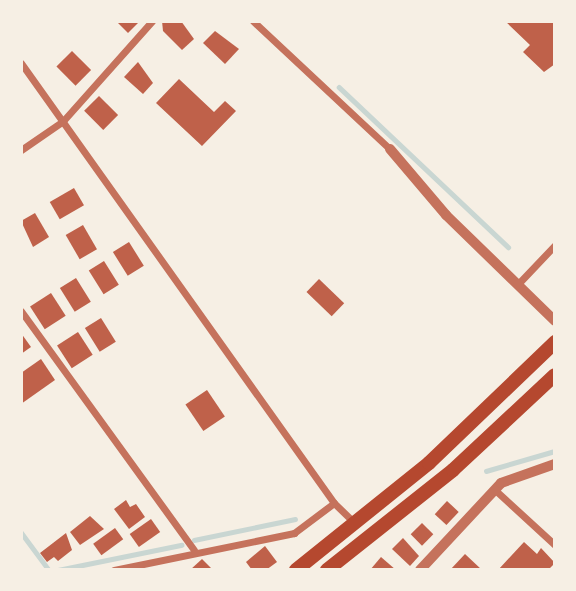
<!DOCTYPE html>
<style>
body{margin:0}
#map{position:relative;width:576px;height:591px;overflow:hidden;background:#f6efe4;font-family:"DM Sans",sans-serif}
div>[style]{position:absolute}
.stream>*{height:4.5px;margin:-2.25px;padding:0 2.25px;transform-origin:2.25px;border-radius:2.25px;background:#c9d6d2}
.building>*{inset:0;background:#bf614a;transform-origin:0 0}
.minor>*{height:7px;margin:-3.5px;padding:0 3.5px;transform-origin:3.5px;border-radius:3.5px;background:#c5725c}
.tertiary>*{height:10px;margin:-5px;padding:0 5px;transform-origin:5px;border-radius:5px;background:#c5725c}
.trunk>*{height:14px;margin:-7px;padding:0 7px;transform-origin:7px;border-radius:7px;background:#b5482f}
span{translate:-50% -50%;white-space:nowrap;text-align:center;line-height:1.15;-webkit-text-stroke:6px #f6efe4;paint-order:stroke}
.frame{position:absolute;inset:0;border:23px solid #f6efe4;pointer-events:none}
</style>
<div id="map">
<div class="stream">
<i style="left:339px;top:87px;width:233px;rotate:43.4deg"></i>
<i style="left:486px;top:471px;width:72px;rotate:-16.2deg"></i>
<i style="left:21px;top:532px;width:47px;rotate:53.6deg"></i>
<i style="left:194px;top:540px;width:103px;rotate:-11.7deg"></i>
<i style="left:58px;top:570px;width:126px;rotate:-11.5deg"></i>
</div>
<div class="building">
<i style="clip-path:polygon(116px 21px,140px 21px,128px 33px)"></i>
<i style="clip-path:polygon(162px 21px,181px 21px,194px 39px,182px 50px,163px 31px)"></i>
<i style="clip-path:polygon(505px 21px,555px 21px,555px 64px,544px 72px,523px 52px,530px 45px)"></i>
<i style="clip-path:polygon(215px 31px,239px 49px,225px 64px,203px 43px)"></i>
<i style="left:72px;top:51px;width:27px;height:22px;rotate:45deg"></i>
<i style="clip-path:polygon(138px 62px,153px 83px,143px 94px,124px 77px)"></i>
<i style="clip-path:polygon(179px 79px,214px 112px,225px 101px,236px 111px,202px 146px,156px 103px)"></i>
<i style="left:99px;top:96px;width:27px;height:21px;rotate:45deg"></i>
<i style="left:74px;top:188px;width:20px;height:28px;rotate:60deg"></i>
<i style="clip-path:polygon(35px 213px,49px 237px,33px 247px,21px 221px)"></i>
<i style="left:83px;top:225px;width:28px;height:20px;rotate:60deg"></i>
<i style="left:129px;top:242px;width:28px;height:19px;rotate:58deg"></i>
<i style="left:104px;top:261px;width:28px;height:18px;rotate:58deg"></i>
<i style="left:76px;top:278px;width:28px;height:19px;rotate:58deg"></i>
<i style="left:319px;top:279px;width:35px;height:18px;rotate:44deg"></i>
<i style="left:51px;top:293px;width:27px;height:25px;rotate:57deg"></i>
<i style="left:101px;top:318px;width:28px;height:19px;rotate:58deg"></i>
<i style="left:78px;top:332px;width:27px;height:25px;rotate:57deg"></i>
<i style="clip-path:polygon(21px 333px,31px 347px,21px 354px)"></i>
<i style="clip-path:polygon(41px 359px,55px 380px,21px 404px,21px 373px)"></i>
<i style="left:207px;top:390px;width:32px;height:26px;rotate:56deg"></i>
<i style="clip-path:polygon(126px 500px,130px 507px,136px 504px,145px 517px,129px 529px,114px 509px)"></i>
<i style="left:447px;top:501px;width:16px;height:18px;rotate:43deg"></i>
<i style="clip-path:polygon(90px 516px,104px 529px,80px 545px,70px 532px)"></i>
<i style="left:151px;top:519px;width:16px;height:26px;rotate:55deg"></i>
<i style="left:422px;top:523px;width:16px;height:16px;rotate:45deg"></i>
<i style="left:115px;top:528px;width:14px;height:27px;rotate:54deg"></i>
<i style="clip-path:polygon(66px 533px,72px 550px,58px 561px,54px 557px,47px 562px,40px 553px)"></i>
<i style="clip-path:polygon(403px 538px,419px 556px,410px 566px,392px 549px)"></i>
<i style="clip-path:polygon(524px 542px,537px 554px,541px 548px,555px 563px,548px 570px,498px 570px)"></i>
<i style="clip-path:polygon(265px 546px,277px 562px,266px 570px,252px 570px,246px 562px)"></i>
<i style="clip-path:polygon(465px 554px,482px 570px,450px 570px)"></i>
<i style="clip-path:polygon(381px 557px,396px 570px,370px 570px)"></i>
<i style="clip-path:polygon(202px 559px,213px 570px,190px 570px)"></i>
</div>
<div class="minor">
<i style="left:253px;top:21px;width:187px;rotate:43.1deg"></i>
<i style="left:21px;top:63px;width:540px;rotate:54.57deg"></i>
<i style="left:334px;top:503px;width:29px;rotate:44deg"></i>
<i style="left:21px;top:150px;width:51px;rotate:-34.6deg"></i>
<i style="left:63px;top:121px;width:134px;rotate:-48.3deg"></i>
<i style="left:517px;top:285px;width:55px;rotate:-46.5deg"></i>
<i style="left:21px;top:311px;width:295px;rotate:54.1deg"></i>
<i style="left:494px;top:489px;width:83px;rotate:42.6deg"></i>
<i style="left:114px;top:570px;width:184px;rotate:-11.6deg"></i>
<i style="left:294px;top:533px;width:50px;rotate:-36.9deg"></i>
</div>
<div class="tertiary">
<i style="left:390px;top:149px;width:87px;rotate:49.7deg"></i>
<i style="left:446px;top:215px;width:152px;rotate:44.2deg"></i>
<i style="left:420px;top:570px;width:119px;rotate:-47deg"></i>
<i style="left:501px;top:483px;width:57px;rotate:-19.4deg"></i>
</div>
<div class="trunk">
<i style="left:296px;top:570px;width:171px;rotate:-38.8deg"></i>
<i style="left:429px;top:463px;width:175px;rotate:-43.8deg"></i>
<i style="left:327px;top:570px;width:161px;rotate:-38.4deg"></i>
<i style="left:453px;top:470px;width:139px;rotate:-43deg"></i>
</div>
<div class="frame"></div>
</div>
